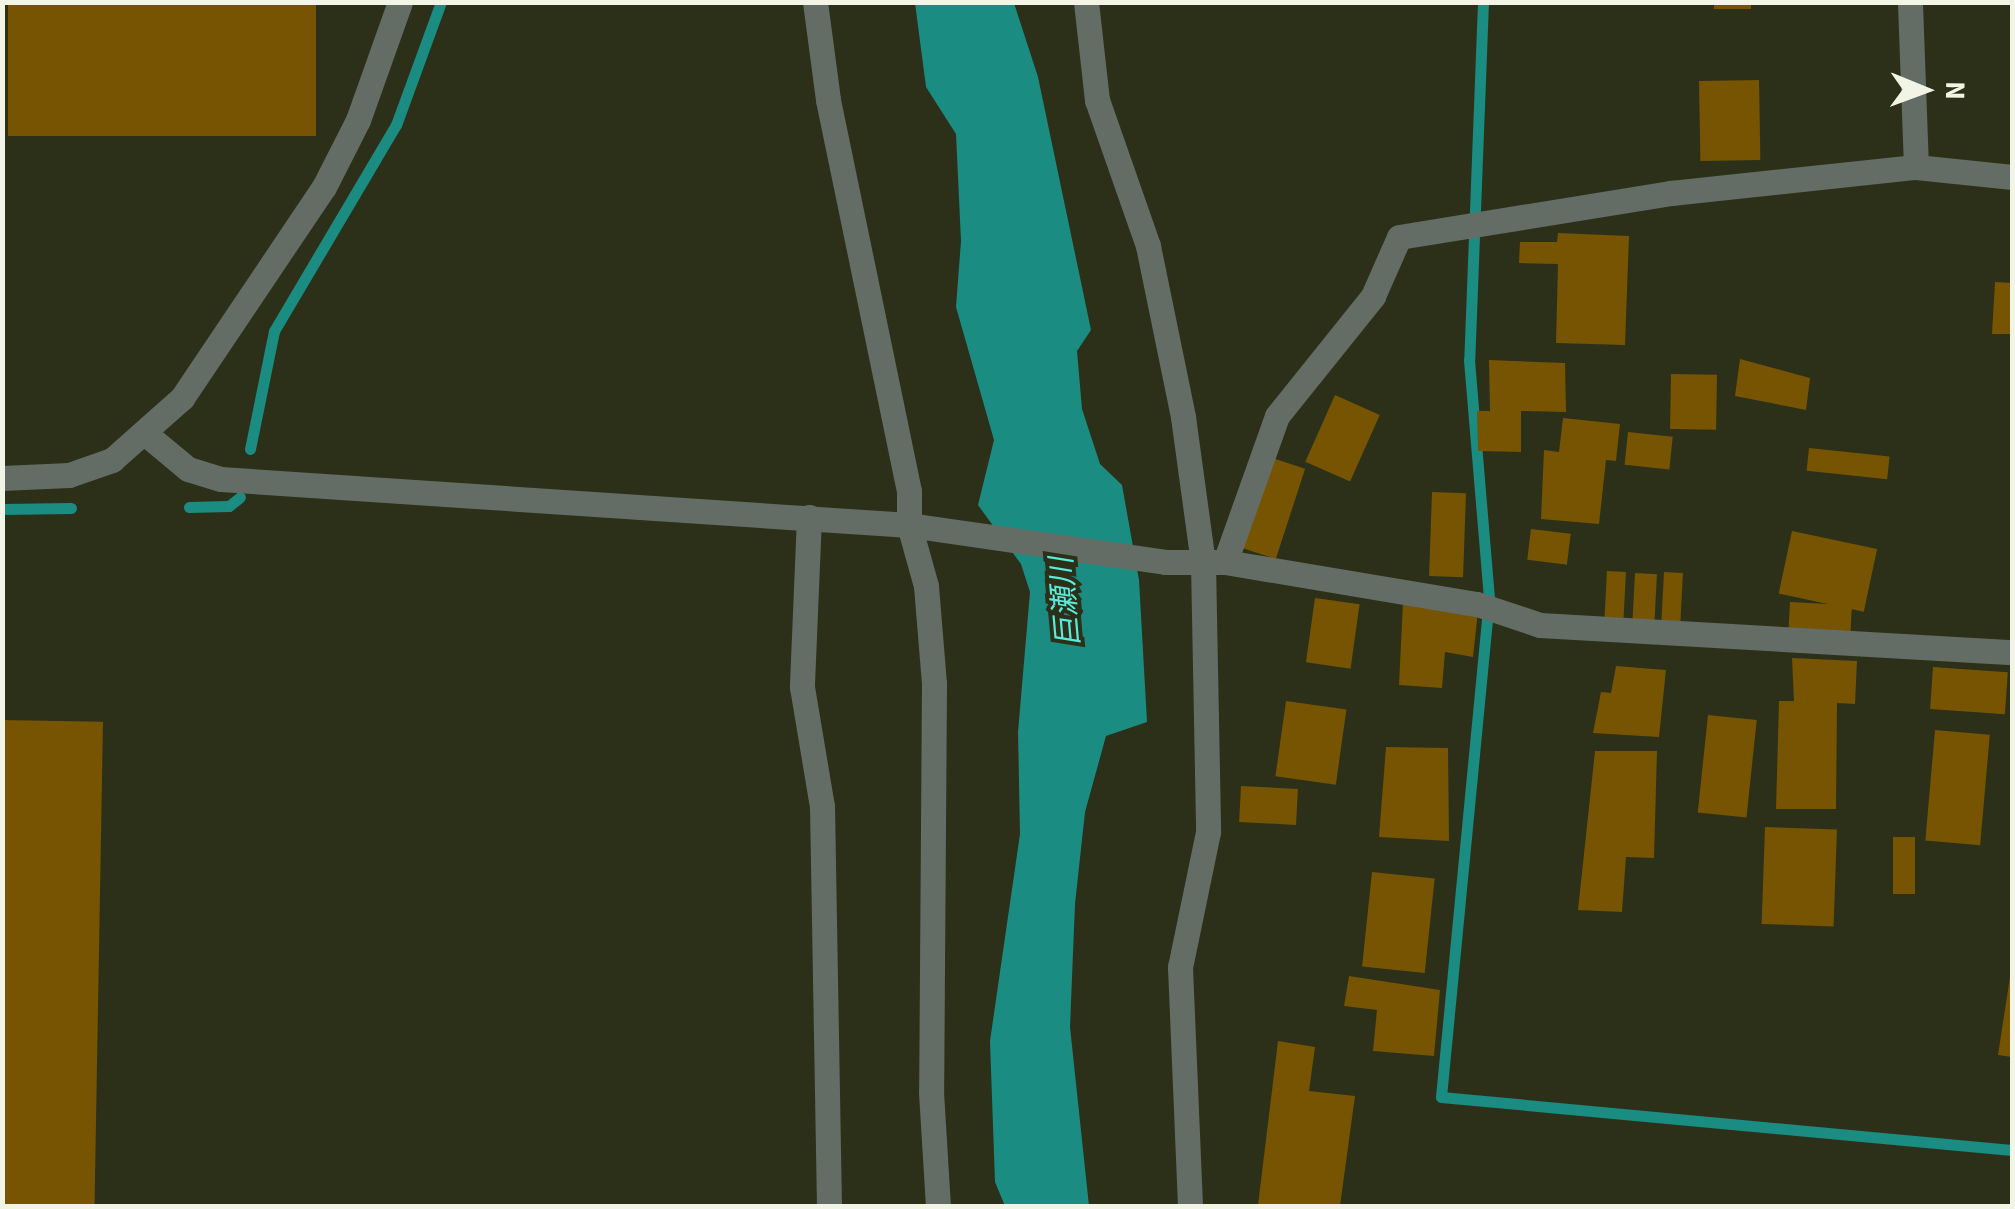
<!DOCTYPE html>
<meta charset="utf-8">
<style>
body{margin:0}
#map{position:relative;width:2015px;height:1209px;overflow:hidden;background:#2c3018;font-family:"Source Sans 3","Noto Sans JP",sans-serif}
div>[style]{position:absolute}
.water>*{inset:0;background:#1b8c82}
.stream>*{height:11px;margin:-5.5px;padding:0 5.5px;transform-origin:5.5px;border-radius:5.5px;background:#1b8c82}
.building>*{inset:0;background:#765402;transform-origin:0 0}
.minor>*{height:25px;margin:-12.5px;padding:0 12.5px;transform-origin:12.5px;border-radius:12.5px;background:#636d65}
.tertiary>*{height:25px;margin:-12.5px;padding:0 12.5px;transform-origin:12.5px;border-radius:12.5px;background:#636d65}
span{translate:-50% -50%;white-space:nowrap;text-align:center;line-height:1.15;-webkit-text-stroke:8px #2c3018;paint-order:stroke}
.water-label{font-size:30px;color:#59ebdc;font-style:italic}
.frame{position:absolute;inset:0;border:5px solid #f2f5e5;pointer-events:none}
.north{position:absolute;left:1875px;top:40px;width:100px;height:100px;-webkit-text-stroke:8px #2c3018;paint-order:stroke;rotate:91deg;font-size:28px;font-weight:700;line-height:40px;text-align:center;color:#f2f5e5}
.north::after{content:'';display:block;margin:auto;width:35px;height:45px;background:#f2f5e5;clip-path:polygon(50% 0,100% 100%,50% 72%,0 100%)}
</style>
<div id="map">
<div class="water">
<i style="clip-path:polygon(915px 3px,1014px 3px,1038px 77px,1091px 330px,1077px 351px,1082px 409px,1100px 464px,1122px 485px,1139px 580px,1147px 722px,1106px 736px,1085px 812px,1075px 904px,1070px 1027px,1089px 1206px,1005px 1206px,995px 1182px,990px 1041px,1020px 834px,1018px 732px,1030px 592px,1021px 564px,978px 505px,994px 440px,956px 307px,961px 241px,956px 134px,926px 87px)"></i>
</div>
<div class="stream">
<i style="left:1483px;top:2px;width:358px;rotate:92.2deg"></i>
<i style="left:1469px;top:360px;width:240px;rotate:85.2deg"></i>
<i style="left:1489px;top:599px;width:500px;rotate:95.51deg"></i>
<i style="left:1441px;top:1097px;width:573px;rotate:5.3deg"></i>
<i style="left:250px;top:449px;width:120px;rotate:-78.5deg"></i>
<i style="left:274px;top:331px;width:239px;rotate:-59.4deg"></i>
<i style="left:396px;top:125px;width:131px;rotate:-69.9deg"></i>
<i style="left:189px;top:507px;width:40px;rotate:-1.4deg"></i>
<i style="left:229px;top:506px;width:14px;rotate:-39deg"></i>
<i style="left:2px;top:509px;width:69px;rotate:-0.8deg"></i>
</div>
<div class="building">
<i style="left:8px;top:2px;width:308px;height:134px"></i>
<i style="left:1714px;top:2px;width:37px;height:7px"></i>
<i style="left:1759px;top:80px;width:80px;height:60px;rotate:89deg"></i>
<i style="clip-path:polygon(1558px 233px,1629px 236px,1625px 345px,1556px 343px,1558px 264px,1519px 263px,1520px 242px,1557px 242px)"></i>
<i style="clip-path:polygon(1995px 282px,2012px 283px,2012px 334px,1992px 334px)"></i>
<i style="clip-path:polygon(1740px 359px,1810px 378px,1806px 410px,1735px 396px)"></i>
<i style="clip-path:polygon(1489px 360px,1565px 363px,1566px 412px,1521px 411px,1521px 452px,1478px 451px,1477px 411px,1490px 411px)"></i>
<i style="left:1671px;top:374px;width:46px;height:55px;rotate:1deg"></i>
<i style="left:1335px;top:395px;width:49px;height:73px;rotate:24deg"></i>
<i style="clip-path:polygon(1563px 418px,1620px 424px,1616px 461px,1606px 460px,1599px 524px,1541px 519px,1544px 450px,1559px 452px)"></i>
<i style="left:1628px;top:432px;width:45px;height:33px;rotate:6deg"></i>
<i style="left:1809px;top:448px;width:81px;height:23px;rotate:6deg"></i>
<i style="left:1269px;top:457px;width:38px;height:95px;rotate:18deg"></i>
<i style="left:1432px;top:492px;width:34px;height:84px;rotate:2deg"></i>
<i style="left:1531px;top:529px;width:40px;height:31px;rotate:7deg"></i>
<i style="left:1792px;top:531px;width:87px;height:64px;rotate:12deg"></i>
<i style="left:1607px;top:571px;width:19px;height:46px;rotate:3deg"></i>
<i style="left:1664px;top:572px;width:19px;height:51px;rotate:3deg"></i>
<i style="left:1635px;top:573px;width:22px;height:48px;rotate:3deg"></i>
<i style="left:1315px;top:598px;width:45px;height:65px;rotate:8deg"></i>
<i style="left:1790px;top:602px;width:62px;height:39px;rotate:3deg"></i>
<i style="clip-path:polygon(1403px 603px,1478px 611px,1473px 657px,1445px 652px,1442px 688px,1399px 685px)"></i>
<i style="clip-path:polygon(1792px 658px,1857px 661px,1855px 704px,1837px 703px,1836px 809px,1776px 809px,1779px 701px,1794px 701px)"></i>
<i style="clip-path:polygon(1616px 666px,1666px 670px,1659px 737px,1593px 733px,1601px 692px,1611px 693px)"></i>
<i style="left:1933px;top:667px;width:75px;height:42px;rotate:4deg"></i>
<i style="left:1286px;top:701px;width:61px;height:76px;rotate:8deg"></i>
<i style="left:1708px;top:715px;width:49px;height:98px;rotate:6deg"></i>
<i style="left:2px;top:720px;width:101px;height:486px;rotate:1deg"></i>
<i style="left:1935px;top:730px;width:55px;height:111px;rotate:5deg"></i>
<i style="clip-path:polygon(1386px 747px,1448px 748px,1449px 841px,1379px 837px)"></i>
<i style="clip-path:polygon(1595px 751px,1657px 751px,1654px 858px,1626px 857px,1622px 912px,1578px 910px)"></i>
<i style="left:1241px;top:786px;width:57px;height:36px;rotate:3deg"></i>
<i style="left:1765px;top:827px;width:72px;height:97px;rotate:2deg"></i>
<i style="left:1893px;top:837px;width:22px;height:57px"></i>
<i style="left:1372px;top:872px;width:63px;height:95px;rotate:6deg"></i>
<i style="clip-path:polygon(1349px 976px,1440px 990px,1434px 1056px,1373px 1051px,1377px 1010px,1344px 1006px)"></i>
<i style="clip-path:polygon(2010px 977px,2012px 977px,2012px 1057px,1998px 1055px)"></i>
<i style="clip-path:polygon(1278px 1041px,1315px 1047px,1309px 1091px,1355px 1096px,1340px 1206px,1258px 1205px)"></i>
</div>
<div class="minor">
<i style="left:815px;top:2px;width:99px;rotate:82.4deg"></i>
<i style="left:828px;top:100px;width:399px;rotate:78.3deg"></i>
<i style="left:909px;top:491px;width:34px;rotate:90deg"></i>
<i style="left:909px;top:525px;width:63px;rotate:74.4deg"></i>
<i style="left:926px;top:586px;width:98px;rotate:85.3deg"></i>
<i style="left:934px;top:684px;width:408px;rotate:90.4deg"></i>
<i style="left:931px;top:1092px;width:114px;rotate:86.5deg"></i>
<i style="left:1086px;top:2px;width:99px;rotate:83.6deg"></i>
<i style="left:1097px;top:100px;width:155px;rotate:70.7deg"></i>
<i style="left:1148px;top:246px;width:175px;rotate:78.4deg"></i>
<i style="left:1183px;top:417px;width:147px;rotate:82.2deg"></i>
<i style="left:1203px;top:563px;width:269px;rotate:88.9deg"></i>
<i style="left:1208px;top:832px;width:138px;rotate:101.7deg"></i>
<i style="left:1180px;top:967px;width:239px;rotate:87.6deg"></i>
<i style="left:1916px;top:167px;width:97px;rotate:5.9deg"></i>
<i style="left:147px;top:435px;width:53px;rotate:39.7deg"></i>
<i style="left:188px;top:469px;width:34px;rotate:17deg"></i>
<i style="left:221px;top:479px;width:690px;rotate:3.83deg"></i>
<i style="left:909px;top:525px;width:259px;rotate:8.2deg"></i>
<i style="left:1165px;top:562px;width:60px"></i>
<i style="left:1225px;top:562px;width:255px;rotate:9.5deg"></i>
<i style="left:1477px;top:604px;width:66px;rotate:18.4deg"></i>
<i style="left:1540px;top:625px;width:473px;rotate:3.3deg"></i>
<i style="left:809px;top:517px;width:170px;rotate:92.4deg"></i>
<i style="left:802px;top:687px;width:121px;rotate:80.5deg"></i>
<i style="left:822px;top:806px;width:400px;rotate:89deg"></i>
<i style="left:1225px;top:562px;width:155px;rotate:-70.4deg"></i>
<i style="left:1277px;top:416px;width:154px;rotate:-51.3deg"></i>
<i style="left:1373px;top:296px;width:64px;rotate:-66.2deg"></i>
<i style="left:1399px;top:237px;width:276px;rotate:-9.2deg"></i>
<i style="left:1671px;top:193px;width:246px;rotate:-6.1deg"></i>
<i style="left:1916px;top:167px;width:165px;rotate:-92.1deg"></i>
</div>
<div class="tertiary">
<i style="left:2px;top:478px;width:67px;rotate:-2.6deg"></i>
<i style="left:69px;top:475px;width:46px;rotate:-19.2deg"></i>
<i style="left:112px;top:460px;width:94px;rotate:-41.5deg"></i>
<i style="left:182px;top:398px;width:254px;rotate:-56.1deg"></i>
<i style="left:324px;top:187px;width:75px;rotate:-63.1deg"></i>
<i style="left:358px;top:120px;width:125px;rotate:-70.4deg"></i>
</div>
<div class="water-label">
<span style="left:1066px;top:602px;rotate:-95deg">巨瀬川</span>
</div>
<div class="frame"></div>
<div class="north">N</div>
</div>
